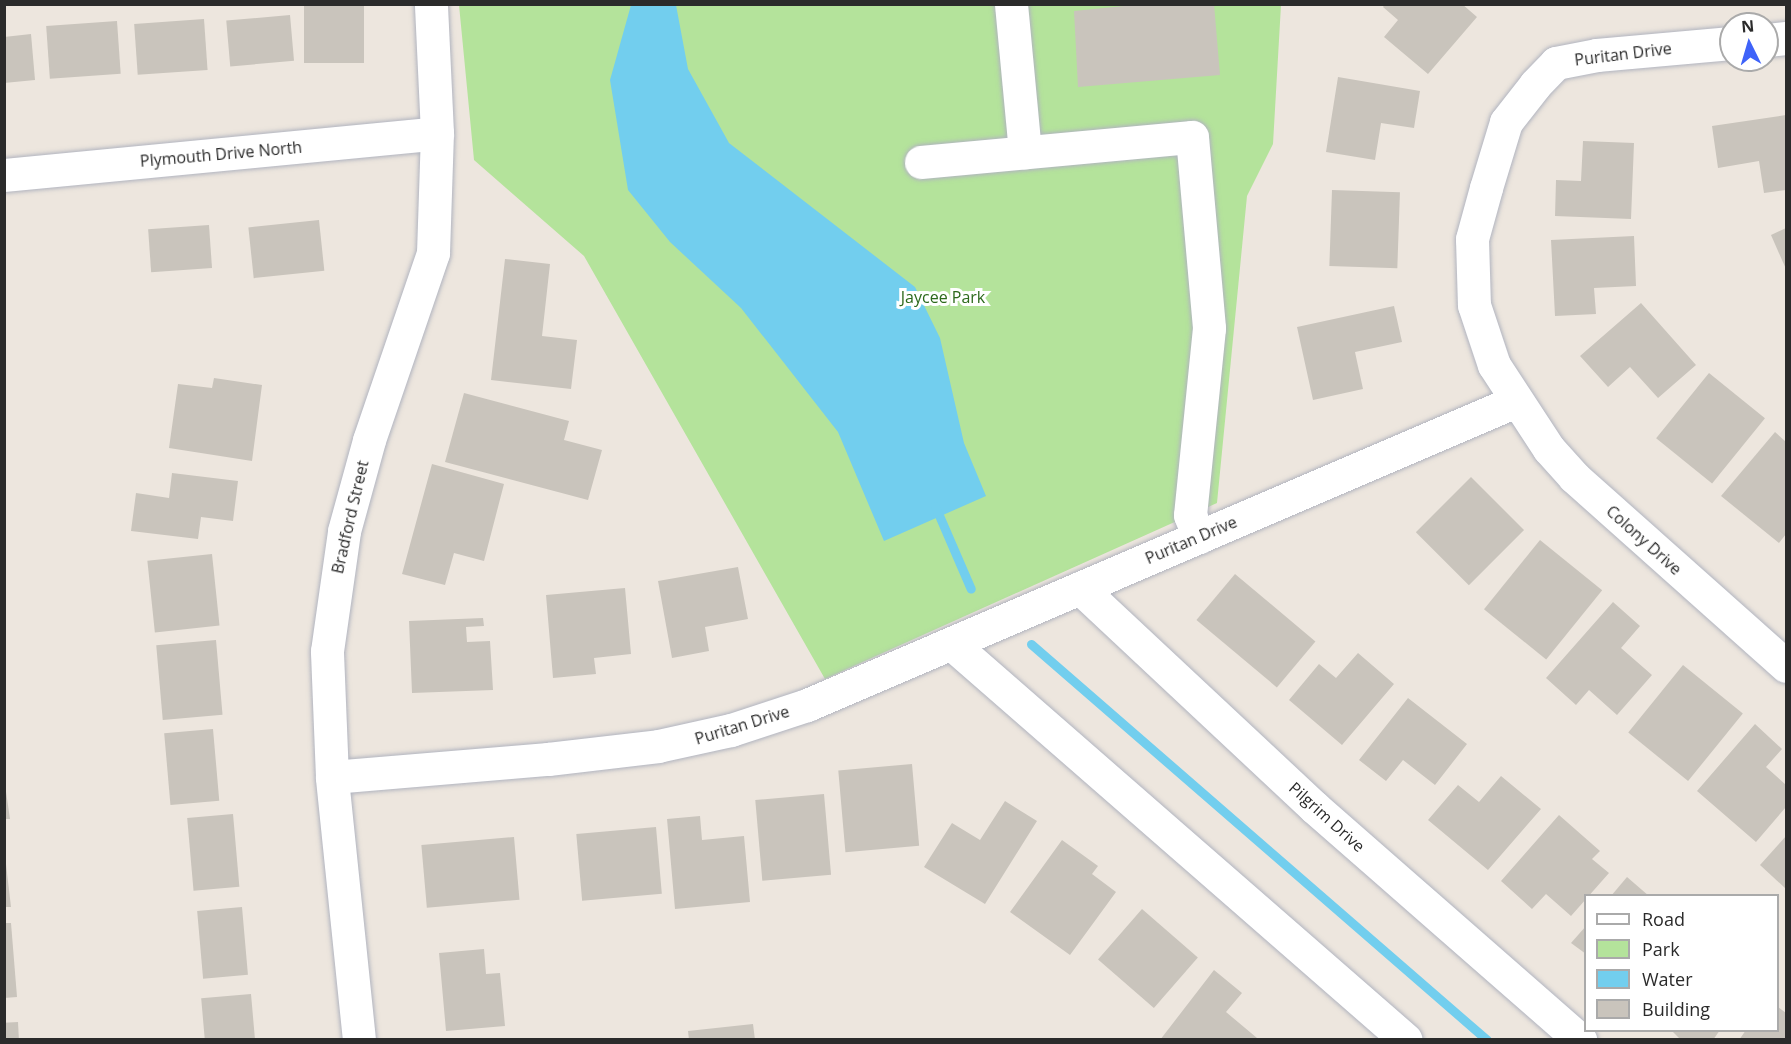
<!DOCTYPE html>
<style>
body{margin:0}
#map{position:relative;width:1791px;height:1044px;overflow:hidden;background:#ede6de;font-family:"Open Sans",sans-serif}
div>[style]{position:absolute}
.green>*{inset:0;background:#b4e39b}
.water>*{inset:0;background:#72ceee}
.stream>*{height:9px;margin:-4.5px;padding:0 4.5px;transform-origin:4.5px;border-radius:4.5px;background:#72ceee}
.building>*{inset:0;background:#c9c4bc;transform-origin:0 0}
.roads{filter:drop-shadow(0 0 2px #b1b4bf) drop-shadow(0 0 2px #b1b4bf)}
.minor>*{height:33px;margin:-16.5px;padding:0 16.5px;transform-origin:16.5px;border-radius:16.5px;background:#fff}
span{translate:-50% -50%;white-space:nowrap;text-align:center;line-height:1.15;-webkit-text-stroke:6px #fff;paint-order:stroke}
.street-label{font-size:16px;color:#2b2b2b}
.park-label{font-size:16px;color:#2c691b}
.frame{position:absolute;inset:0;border:6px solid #2b2b2b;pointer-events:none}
.legend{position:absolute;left:1584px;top:894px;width:195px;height:138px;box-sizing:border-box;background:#fff;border:2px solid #aaa;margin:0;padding:8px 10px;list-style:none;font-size:18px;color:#2b2b2b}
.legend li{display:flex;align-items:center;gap:12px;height:30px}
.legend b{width:30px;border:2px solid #aaa}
.north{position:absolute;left:1719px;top:12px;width:60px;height:60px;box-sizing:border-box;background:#fff;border:2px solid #aaa;border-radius:50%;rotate:355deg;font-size:16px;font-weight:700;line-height:24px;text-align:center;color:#2b2b2b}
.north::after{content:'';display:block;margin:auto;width:21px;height:27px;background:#3f63f9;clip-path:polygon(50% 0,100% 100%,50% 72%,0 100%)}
</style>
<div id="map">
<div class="green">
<i style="clip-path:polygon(459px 5px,1281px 5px,1273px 144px,1247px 196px,1217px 503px,825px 679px,584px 256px,474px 160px)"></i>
</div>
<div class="water">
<i style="clip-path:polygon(631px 5px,676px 5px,688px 69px,729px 143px,915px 287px,940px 338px,964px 443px,986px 496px,884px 541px,838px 432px,741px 308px,670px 242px,628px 190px,610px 80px)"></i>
</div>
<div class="stream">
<i style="left:935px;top:506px;width:90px;rotate:66.6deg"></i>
<i style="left:1031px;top:644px;width:604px;rotate:40.97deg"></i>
</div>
<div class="building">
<i style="left:304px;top:4px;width:60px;height:59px"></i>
<i style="clip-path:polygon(1144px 4px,1214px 4px,1220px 75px,1078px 87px,1074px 11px)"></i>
<i style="clip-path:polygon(1385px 4px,1462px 4px,1477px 17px,1428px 74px,1384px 37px,1398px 20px,1383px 7px)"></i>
<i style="left:290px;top:15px;width:46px;height:64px;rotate:85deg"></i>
<i style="left:204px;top:19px;width:51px;height:70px;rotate:86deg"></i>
<i style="left:117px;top:21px;width:53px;height:71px;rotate:86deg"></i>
<i style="clip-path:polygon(31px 34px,35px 80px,4px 83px,4px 37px)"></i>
<i style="clip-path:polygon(1338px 77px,1420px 91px,1414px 128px,1381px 123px,1375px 160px,1326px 152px)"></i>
<i style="clip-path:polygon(1786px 115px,1786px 190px,1764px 193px,1759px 161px,1718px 168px,1712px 126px)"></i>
<i style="clip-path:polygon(1583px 141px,1634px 143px,1631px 219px,1555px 216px,1556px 180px,1581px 181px)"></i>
<i style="left:1332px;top:190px;width:68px;height:76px;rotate:2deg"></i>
<i style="left:319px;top:220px;width:51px;height:71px;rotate:84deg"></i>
<i style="left:209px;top:225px;width:43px;height:61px;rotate:86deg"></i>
<i style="clip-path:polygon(1786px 228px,1786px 269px,1771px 235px)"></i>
<i style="clip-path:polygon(1634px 236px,1636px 286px,1594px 288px,1596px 314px,1555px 316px,1551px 240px)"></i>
<i style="clip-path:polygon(505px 259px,550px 264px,542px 336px,577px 340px,571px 389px,491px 380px)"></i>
<i style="clip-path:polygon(1641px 303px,1696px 365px,1658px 398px,1630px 367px,1608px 387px,1580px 356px)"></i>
<i style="clip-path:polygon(1394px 306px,1402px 342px,1355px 352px,1363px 389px,1313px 400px,1297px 327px)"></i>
<i style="left:1709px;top:373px;width:72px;height:84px;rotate:39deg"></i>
<i style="clip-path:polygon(214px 378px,262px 385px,252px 461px,169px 448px,178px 384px,212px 388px)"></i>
<i style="clip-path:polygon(464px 393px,569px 421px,564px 440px,602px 450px,588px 500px,445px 462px)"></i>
<i style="clip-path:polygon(1775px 432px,1786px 442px,1786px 534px,1779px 543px,1721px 496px)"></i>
<i style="clip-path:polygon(432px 464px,504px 484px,484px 561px,454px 553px,445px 585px,402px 574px)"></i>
<i style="clip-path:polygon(172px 473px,238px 481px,233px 521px,201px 517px,198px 539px,131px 531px,136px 493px,169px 498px)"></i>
<i style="left:1471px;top:477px;width:75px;height:78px;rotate:45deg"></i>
<i style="left:1540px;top:540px;width:80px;height:89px;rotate:39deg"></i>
<i style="left:212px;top:554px;width:72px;height:65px;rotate:84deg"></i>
<i style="clip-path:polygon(738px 567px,748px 619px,705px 627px,709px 651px,672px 658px,658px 581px)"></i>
<i style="left:1235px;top:574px;width:105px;height:60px;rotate:40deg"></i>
<i style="clip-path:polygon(625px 588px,631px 654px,594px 658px,596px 674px,553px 678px,546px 595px)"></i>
<i style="clip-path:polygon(1613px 602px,1640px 626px,1621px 648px,1652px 675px,1617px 715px,1589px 690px,1576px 705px,1546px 678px)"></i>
<i style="clip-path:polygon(483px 618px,484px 626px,466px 627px,467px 642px,490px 641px,493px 690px,412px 693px,409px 621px)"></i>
<i style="left:216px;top:640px;width:75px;height:60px;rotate:85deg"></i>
<i style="clip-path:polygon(1358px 653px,1394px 684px,1342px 745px,1289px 700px,1319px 664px,1336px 678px)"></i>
<i style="left:1683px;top:665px;width:77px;height:87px;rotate:39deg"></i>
<i style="clip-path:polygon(1408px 698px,1467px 744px,1435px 785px,1403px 760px,1386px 781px,1359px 760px)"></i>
<i style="clip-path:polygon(1755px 724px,1782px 749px,1766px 767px,1786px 785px,1786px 807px,1756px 842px,1697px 791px)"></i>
<i style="left:213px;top:729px;width:72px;height:49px;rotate:85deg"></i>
<i style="left:912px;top:764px;width:82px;height:74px;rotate:85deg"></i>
<i style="clip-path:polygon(1501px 776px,1541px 809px,1488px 870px,1428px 820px,1458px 785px,1479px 802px)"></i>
<i style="clip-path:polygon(4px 778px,10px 819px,4px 819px)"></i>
<i style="left:824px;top:794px;width:81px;height:69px;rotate:85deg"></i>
<i style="clip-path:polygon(1005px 801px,1037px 821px,985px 904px,924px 867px,952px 823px,980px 840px)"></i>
<i style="left:233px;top:814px;width:73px;height:46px;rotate:85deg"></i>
<i style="clip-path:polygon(1559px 815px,1600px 851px,1592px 859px,1609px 873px,1571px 916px,1546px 894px,1532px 909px,1501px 881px)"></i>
<i style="clip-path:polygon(700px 816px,702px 840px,744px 836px,750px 902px,675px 909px,667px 819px)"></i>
<i style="left:656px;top:827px;width:67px;height:80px;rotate:85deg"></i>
<i style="clip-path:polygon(1786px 836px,1786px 889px,1760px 865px)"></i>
<i style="left:514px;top:837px;width:63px;height:93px;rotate:85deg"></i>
<i style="clip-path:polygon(1062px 840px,1098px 866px,1092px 874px,1116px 892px,1070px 955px,1010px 912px)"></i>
<i style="clip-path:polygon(4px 847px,11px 907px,4px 907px)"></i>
<i style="clip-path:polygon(1627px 877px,1649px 896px,1611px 896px)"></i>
<i style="left:242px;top:907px;width:68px;height:45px;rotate:85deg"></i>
<i style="left:1142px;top:909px;width:74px;height:67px;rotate:41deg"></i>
<i style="clip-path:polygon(4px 923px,11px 923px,17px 997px,4px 998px)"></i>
<i style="clip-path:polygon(1586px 926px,1586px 954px,1571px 943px)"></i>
<i style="clip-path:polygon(484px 949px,486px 974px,500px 973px,505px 1026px,446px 1031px,439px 953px)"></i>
<i style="clip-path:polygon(1214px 970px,1242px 993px,1226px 1012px,1257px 1038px,1160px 1040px)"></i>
<i style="left:251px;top:994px;width:46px;height:50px;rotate:85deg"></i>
<i style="clip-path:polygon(1778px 1007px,1786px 1013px,1786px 1040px,1739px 1040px,1746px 1030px,1778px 1030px)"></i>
<i style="left:18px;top:1022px;width:18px;height:14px;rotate:87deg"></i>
<i style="clip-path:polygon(753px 1024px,755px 1040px,689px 1040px,688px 1031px)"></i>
<i style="clip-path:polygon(1671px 1030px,1720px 1030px,1713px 1040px,1681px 1040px)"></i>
</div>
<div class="roads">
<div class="minor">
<i style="left:1011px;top:4px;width:149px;rotate:84.6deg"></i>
<i style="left:1767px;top:40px;width:19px;rotate:-6deg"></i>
<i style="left:1731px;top:43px;width:135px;rotate:174.9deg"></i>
<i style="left:1597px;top:55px;width:42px;rotate:169deg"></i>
<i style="left:1556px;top:63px;width:30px;rotate:134deg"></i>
<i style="left:1535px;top:85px;width:47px;rotate:128.1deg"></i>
<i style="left:1506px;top:122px;width:69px;rotate:106.9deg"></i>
<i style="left:1486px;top:188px;width:53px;rotate:105.4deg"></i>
<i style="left:1472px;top:239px;width:66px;rotate:88.3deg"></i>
<i style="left:1474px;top:305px;width:63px;rotate:71.6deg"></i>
<i style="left:1494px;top:365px;width:100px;rotate:56.8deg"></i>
<i style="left:1549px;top:449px;width:38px;rotate:48deg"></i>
<i style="left:1574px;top:477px;width:284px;rotate:41.7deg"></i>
<i style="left:921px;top:162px;width:272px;rotate:-5.3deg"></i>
<i style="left:1192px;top:137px;width:192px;rotate:84.9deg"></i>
<i style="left:1209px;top:328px;width:188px;rotate:95.8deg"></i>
<i style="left:1190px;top:515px;width:24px;rotate:68deg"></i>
<i style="left:4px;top:175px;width:435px;rotate:-5.5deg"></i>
<i style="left:1080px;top:588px;width:320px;rotate:43.1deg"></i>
<i style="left:1314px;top:807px;width:354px;rotate:41.2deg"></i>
<i style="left:952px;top:644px;width:602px;rotate:41.1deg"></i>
<i style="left:332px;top:777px;width:217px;rotate:-4.8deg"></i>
<i style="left:548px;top:759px;width:111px;rotate:-6.7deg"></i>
<i style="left:658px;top:746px;width:75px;rotate:-12.4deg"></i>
<i style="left:731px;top:730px;width:80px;rotate:-18.2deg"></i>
<i style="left:807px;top:705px;width:771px;rotate:-23.21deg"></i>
<i style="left:359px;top:1040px;width:264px;rotate:-95.9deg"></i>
<i style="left:332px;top:777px;width:126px;rotate:-92.3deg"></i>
<i style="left:327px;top:651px;width:121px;rotate:-81.9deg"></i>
<i style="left:344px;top:531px;width:94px;rotate:-74.6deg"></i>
<i style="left:369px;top:440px;width:198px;rotate:-71.1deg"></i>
<i style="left:433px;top:253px;width:120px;rotate:-88.1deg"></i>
<i style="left:437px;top:133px;width:129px;rotate:-92.7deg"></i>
</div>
</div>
<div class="street-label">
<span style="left:1623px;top:54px;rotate:-7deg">Puritan Drive</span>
<span style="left:221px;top:154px;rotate:-5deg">Plymouth Drive North</span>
<span style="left:350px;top:517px;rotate:-77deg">Bradford Street</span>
<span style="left:1191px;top:540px;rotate:-23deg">Puritan Drive</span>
<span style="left:1644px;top:540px;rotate:42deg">Colony Drive</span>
<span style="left:742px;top:725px;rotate:-17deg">Puritan Drive</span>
<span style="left:1327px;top:817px;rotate:42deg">Pilgrim Drive</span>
</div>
<div class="park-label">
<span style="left:943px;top:297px">Jaycee Park</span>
</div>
<div class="frame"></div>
<ul class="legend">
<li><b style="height:8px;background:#fff"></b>Road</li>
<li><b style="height:16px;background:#b4e39b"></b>Park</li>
<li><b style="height:16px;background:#72ceee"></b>Water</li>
<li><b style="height:16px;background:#c9c4bc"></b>Building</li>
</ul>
<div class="north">N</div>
</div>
